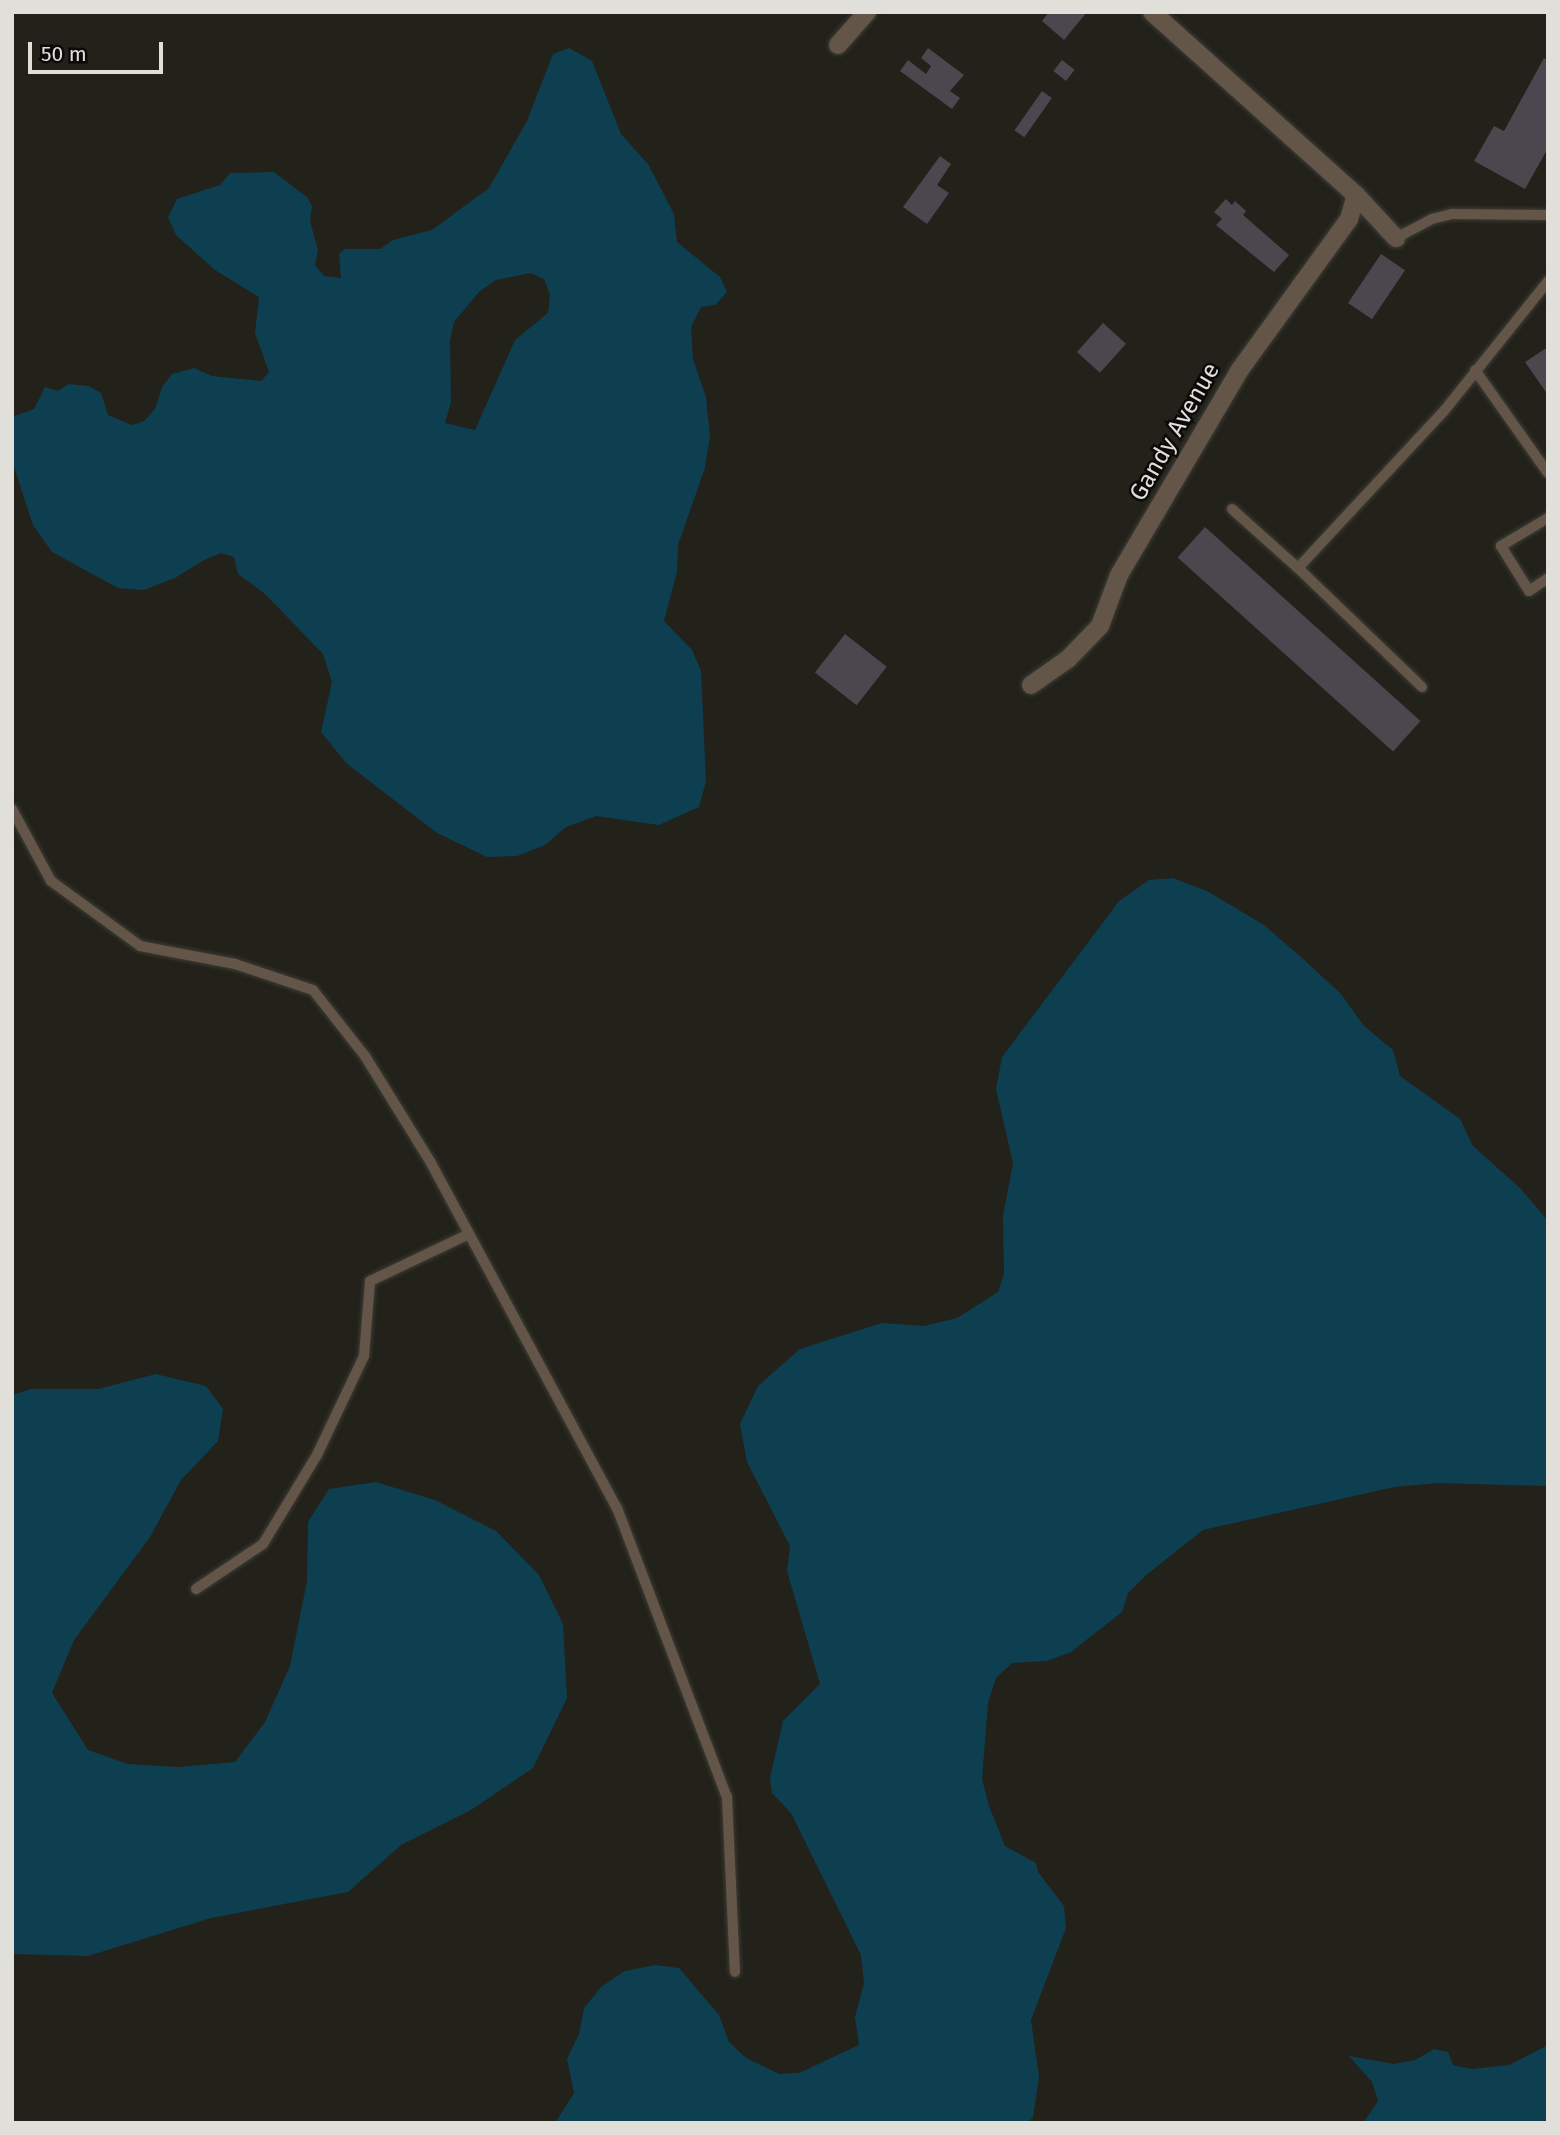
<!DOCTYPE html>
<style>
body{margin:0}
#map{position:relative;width:1560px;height:2135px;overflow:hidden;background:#22211a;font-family:"Fira Sans",sans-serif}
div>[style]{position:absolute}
.water>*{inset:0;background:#0d3f51}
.building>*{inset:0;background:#4b474e;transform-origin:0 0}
.roads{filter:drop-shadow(0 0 2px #3d3c35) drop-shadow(0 0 2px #3d3c35)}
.lane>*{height:10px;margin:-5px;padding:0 5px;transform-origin:5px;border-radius:5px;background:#635649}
.street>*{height:18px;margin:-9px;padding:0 9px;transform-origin:9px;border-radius:9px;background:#635649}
span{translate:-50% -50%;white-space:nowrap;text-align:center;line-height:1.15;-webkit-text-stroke:5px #0b0a08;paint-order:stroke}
.street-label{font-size:24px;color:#e0dfda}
.frame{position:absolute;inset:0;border:14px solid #e0dfda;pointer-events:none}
.scale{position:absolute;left:28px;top:42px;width:135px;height:32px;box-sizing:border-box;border:4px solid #e0dfda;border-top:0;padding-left:9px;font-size:21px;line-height:24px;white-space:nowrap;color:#e0dfda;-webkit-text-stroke:5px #0b0a08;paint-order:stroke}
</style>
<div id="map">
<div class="water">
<i style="clip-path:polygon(evenodd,569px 48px,592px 61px,621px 134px,648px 164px,674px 214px,677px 242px,720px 277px,727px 292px,715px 305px,701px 307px,691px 327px,693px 359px,706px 397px,710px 435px,705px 468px,678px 545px,677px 572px,664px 621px,692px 650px,701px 671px,706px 781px,699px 807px,659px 825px,596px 816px,566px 827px,545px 845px,517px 856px,487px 857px,437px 833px,346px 763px,321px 732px,332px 682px,323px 654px,265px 594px,238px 574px,234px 557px,221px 553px,204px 560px,175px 578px,144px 590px,118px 588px,52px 552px,33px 525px,12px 461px,12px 417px,34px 409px,45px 387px,58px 391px,69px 384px,88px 386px,101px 393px,108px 415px,132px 425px,144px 421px,155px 409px,162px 387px,172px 374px,194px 368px,212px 376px,261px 381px,269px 372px,255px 333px,259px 297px,215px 270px,176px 235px,168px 217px,177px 199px,220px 185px,230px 173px,274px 172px,307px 197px,312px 206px,310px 221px,318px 250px,315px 265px,324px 276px,341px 278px,339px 254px,345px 249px,380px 249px,393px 240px,432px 230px,489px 188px,527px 121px,553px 54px,569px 48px,531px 273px,544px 279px,550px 295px,548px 313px,515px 340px,475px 430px,445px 423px,451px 402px,450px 341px,454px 322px,479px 292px,496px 280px,531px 273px)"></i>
<i style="clip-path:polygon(1173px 878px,1207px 891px,1264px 925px,1302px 958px,1341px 994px,1364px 1026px,1393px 1050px,1400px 1076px,1460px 1119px,1473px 1146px,1521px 1189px,1548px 1221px,1548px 1486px,1438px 1483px,1394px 1487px,1203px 1530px,1145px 1576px,1128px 1593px,1122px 1612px,1071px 1652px,1047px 1661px,1012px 1663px,996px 1678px,988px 1703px,982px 1779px,989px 1806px,1005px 1846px,1036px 1863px,1038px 1872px,1064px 1906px,1066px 1928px,1031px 2020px,1039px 2077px,1033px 2118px,1025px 2123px,555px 2123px,574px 2093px,567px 2059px,579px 2034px,584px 2008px,602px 1986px,625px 1971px,655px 1965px,679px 1968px,719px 2015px,729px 2042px,746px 2058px,779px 2074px,799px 2073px,859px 2045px,855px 2017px,864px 1983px,861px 1955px,791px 1813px,772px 1793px,770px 1778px,783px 1721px,820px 1684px,787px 1571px,790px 1546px,747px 1462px,740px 1424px,758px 1386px,800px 1349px,882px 1323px,924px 1326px,957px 1318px,998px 1292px,1004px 1274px,1003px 1216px,1013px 1163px,996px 1089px,1002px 1057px,1119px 901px,1149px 880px)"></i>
<i style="clip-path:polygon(156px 1374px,206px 1386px,223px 1409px,218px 1441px,181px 1480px,150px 1537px,74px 1640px,52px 1693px,88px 1750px,128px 1764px,178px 1767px,235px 1762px,265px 1722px,290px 1666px,307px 1581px,308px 1522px,329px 1489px,376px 1482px,435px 1500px,496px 1531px,539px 1575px,563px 1624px,567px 1698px,533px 1768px,471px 1810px,401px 1845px,348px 1892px,211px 1918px,88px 1956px,12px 1954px,12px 1395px,31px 1389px,98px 1389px)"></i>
<i style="clip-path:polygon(1548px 2045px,1548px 2123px,1363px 2123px,1378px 2101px,1372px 2082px,1349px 2056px,1394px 2064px,1415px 2060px,1434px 2049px,1448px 2052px,1453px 2065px,1471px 2069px,1509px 2065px)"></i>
</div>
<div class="building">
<i style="clip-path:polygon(1049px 12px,1087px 12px,1064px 40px,1042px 21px)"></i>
<i style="clip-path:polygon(928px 48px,964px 75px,950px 91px,960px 98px,952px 109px,900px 71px,908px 60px,926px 74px,931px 66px,921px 58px)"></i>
<i style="clip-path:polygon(1544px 58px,1548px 61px,1548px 148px,1525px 189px,1474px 161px,1494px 126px,1504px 131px)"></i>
<i style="left:1062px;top:60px;width:16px;height:14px;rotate:38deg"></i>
<i style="left:1042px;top:91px;width:12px;height:48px;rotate:35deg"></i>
<i style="clip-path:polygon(940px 156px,951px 164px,937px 185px,949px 193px,927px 224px,903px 207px)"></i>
<i style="clip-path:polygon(1226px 199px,1232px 205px,1235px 201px,1246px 211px,1243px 215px,1289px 255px,1274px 272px,1216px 225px,1222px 219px,1214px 212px)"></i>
<i style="left:1381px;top:254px;width:29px;height:59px;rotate:34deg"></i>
<i style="left:1103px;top:323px;width:31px;height:39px;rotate:42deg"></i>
<i style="clip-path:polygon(1548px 347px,1548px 395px,1525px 362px)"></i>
<i style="left:1205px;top:527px;width:290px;height:41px;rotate:42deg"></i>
<i style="left:845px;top:634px;width:53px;height:49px;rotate:38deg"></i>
</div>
<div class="roads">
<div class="lane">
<i style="left:1396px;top:238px;width:41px;rotate:-27.8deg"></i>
<i style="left:1432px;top:219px;width:21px;rotate:-14deg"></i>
<i style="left:1452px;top:214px;width:96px;rotate:0.6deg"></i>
<i style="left:1475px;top:370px;width:126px;rotate:54.7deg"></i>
<i style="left:1232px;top:509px;width:89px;rotate:41.8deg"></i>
<i style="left:1548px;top:518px;width:55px;rotate:149.2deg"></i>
<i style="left:1501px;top:546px;width:53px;rotate:58.1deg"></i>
<i style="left:1529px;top:591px;width:23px;rotate:-34deg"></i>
<i style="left:1422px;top:687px;width:172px;rotate:-136.2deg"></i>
<i style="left:1298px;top:568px;width:214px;rotate:-47.1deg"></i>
<i style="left:1444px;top:411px;width:166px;rotate:-51.3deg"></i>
<i style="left:12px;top:809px;width:82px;rotate:61.6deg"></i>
<i style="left:51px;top:881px;width:110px;rotate:36.1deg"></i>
<i style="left:140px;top:946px;width:97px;rotate:10.7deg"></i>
<i style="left:235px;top:964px;width:82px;rotate:18.4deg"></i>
<i style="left:313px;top:990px;width:84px;rotate:51.8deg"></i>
<i style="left:365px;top:1056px;width:126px;rotate:58.3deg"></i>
<i style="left:431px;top:1163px;width:392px;rotate:61.7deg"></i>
<i style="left:617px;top:1508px;width:309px;rotate:69.2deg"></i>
<i style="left:727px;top:1797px;width:175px;rotate:87.4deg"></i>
<i style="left:196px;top:1589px;width:81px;rotate:-33.9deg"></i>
<i style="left:263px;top:1544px;width:104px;rotate:-58.8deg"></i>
<i style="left:317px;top:1455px;width:110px;rotate:-64.6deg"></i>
<i style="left:364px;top:1356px;width:75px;rotate:-85.4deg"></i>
<i style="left:370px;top:1281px;width:107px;rotate:-25.4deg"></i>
</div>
<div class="street">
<i style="left:1152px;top:12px;width:274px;rotate:41.9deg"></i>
<i style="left:1356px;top:195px;width:59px;rotate:47.1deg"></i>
<i style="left:838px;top:45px;width:44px;rotate:-48.7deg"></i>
<i style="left:1031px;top:685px;width:45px;rotate:-35.1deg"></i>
<i style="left:1068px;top:659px;width:46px;rotate:-45.9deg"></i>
<i style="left:1100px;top:626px;width:54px;rotate:-69.6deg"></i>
<i style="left:1119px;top:575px;width:237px;rotate:-59.5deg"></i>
<i style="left:1239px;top:371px;width:188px;rotate:-54.1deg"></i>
<i style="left:1349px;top:219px;width:25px;rotate:-74deg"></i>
</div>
</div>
<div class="street-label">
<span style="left:1175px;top:432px;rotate:-60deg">Gandy Avenue</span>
</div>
<div class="frame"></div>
<div class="scale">50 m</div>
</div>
